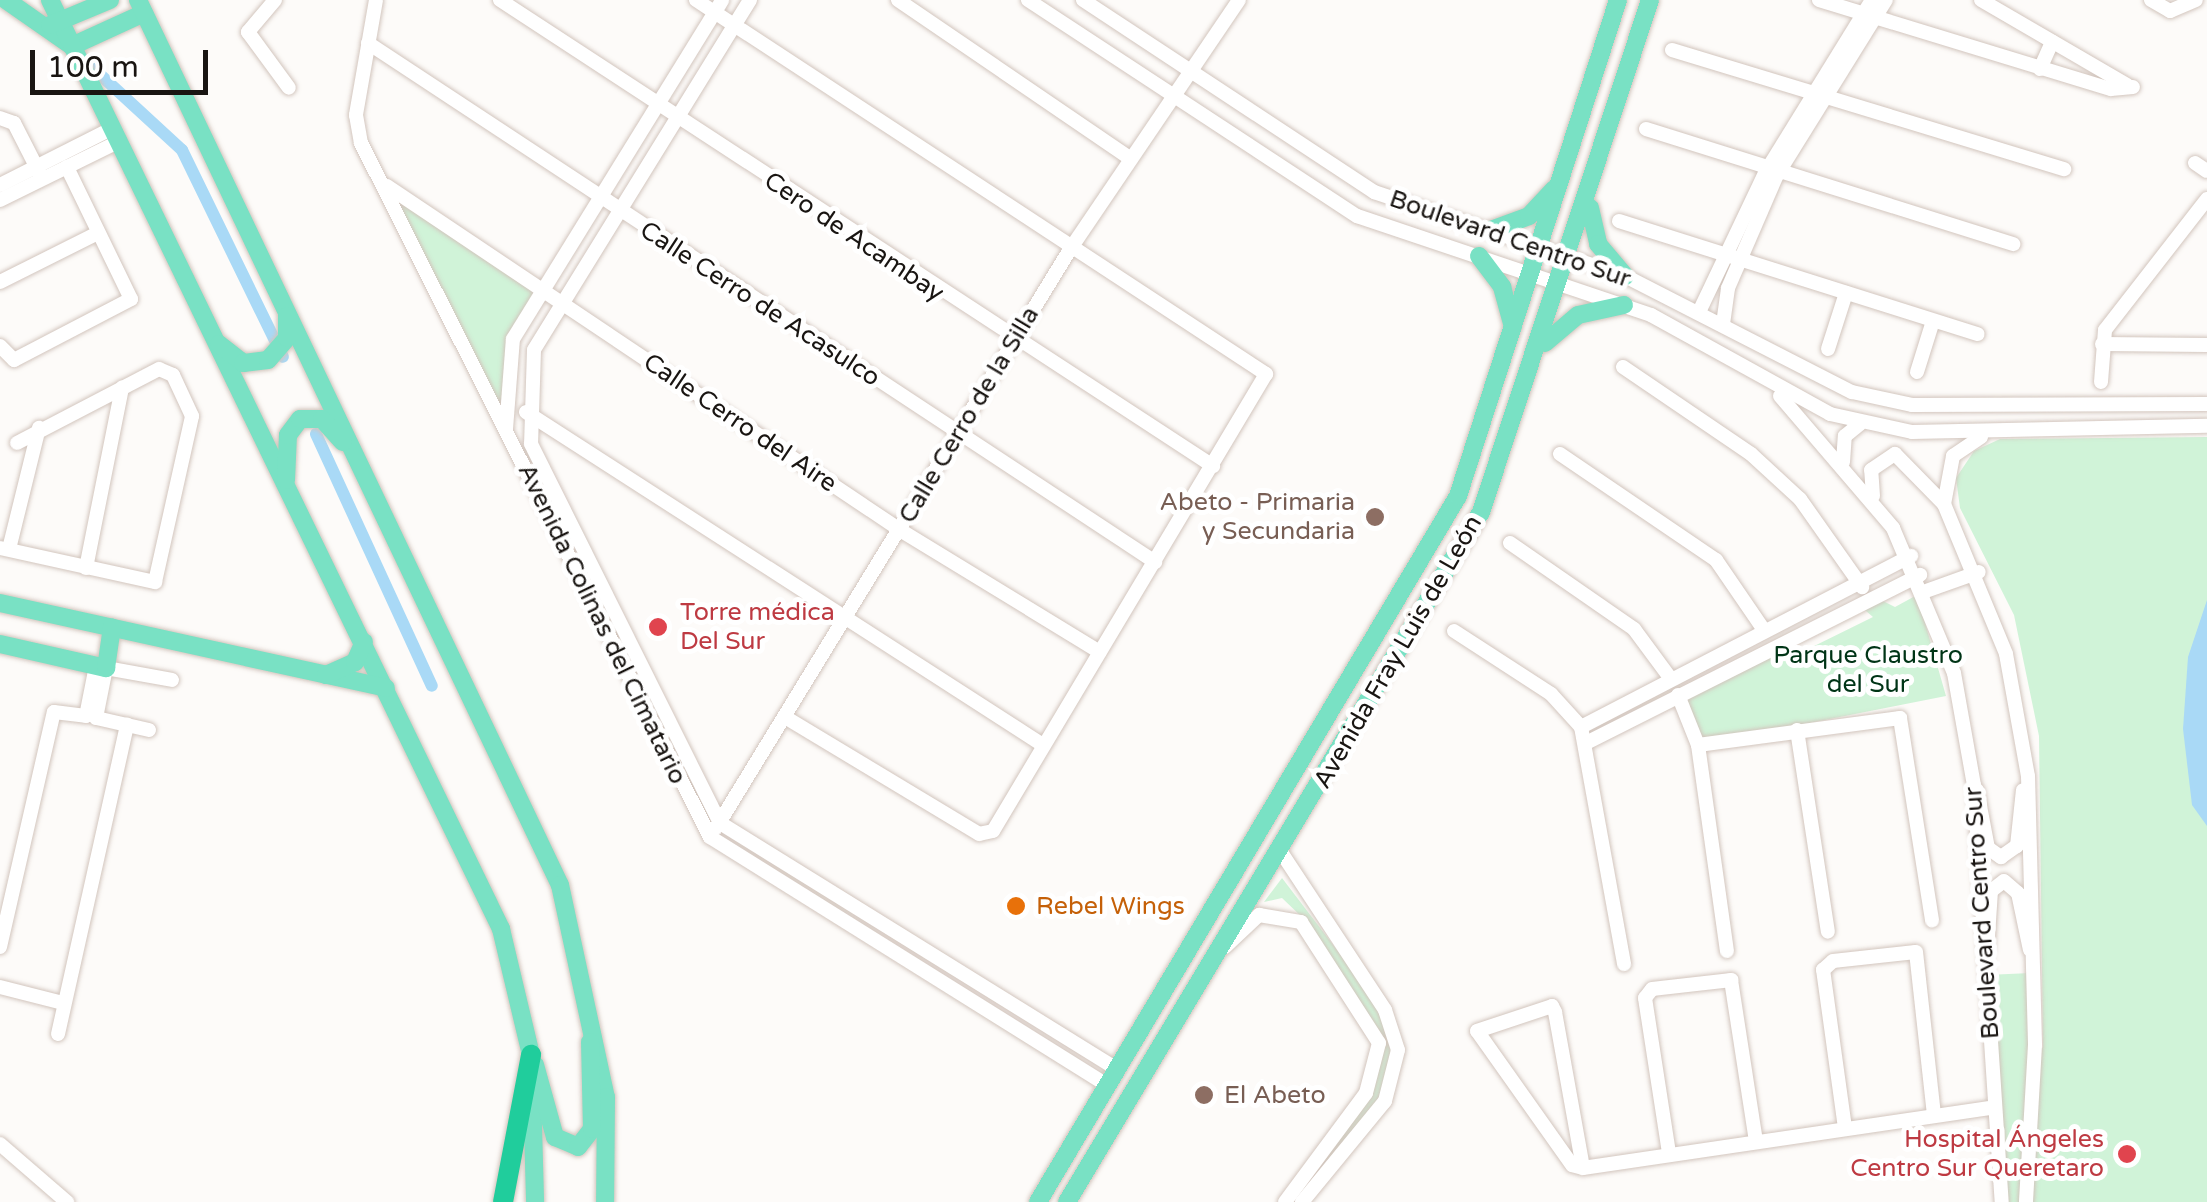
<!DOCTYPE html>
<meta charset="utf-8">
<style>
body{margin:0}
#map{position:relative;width:2207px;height:1202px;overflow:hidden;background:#fdfbf9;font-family:"Varela Round",sans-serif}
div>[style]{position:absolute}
.green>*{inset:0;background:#d0f3d8}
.water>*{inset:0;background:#a9d9f6}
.canal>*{height:12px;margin:-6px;padding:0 6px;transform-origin:6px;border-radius:6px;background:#a9d9f6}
.roads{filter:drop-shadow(0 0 2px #d2c5bd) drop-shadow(0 0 2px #d2c5bd)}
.minor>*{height:14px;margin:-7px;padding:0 7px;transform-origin:7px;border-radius:7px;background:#fff}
.major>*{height:18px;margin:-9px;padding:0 9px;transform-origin:9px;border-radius:9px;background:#79e1c4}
.highway>*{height:20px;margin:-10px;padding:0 10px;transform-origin:10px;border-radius:10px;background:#20cd9c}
.dots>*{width:28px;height:28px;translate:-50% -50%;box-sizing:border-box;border:5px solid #fff;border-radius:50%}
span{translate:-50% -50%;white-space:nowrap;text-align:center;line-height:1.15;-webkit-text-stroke:10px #fff;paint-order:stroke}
.street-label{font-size:25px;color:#191512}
.education-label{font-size:25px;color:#785e54}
.right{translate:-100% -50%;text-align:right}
.left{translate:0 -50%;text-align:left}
.health-label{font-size:25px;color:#be3a42}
.park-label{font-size:25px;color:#003416}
.food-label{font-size:25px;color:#c56008}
.scale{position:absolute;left:30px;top:50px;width:178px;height:45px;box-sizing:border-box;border:5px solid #191512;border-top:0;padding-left:12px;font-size:30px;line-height:35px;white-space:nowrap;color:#191512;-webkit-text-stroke:8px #fff;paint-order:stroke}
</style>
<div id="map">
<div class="green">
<i style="clip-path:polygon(386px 185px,540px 290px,513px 339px,506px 433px)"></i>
<i style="clip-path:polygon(2207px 437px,2207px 1202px,2002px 1202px,1986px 975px,2031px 973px,2035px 1045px,2043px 1048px,2039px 736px,2014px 615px,1960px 508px,1956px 478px,1974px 451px,2000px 439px)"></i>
<i style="clip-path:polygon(1917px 595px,1946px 696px,1698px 745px,1678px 695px,1784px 642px,1800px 653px,1873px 617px,1859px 605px,1875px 597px,1895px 607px)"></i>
<i style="clip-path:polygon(1282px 878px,1382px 1009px,1393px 1040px,1381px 1098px,1298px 1202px,1289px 1202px,1369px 1093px,1381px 1042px,1306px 921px,1282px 898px,1264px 902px)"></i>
</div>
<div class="water">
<i style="clip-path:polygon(2207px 600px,2207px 826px,2192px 805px,2183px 729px,2188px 657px)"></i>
</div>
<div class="canal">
<i style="left:82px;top:58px;width:136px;rotate:42.6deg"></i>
<i style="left:182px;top:150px;width:230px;rotate:64deg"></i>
<i style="left:316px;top:434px;width:277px;rotate:65.3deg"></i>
</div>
<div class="roads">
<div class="minor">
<i style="left:275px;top:0;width:42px;rotate:130.2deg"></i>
<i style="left:248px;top:32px;width:69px;rotate:53.8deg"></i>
<i style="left:376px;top:0;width:117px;rotate:99.9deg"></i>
<i style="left:356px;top:115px;width:28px;rotate:80deg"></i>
<i style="left:361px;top:143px;width:777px;rotate:63.3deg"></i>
<i style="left:710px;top:837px;width:468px;rotate:32deg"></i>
<i style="left:500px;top:0;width:852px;rotate:33.17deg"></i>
<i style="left:696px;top:0;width:682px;rotate:33.27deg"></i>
<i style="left:1266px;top:374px;width:532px;rotate:120.85deg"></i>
<i style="left:993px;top:831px;width:14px;rotate:168deg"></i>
<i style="left:979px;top:834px;width:227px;rotate:-148.9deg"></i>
<i style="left:750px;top:0;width:411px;rotate:121.7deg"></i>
<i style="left:534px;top:350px;width:94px;rotate:91.8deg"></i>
<i style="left:531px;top:444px;width:424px;rotate:63.5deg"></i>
<i style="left:720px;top:823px;width:466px;rotate:31.8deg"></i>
<i style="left:898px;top:0;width:281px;rotate:34.3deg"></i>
<i style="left:1028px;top:0;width:394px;rotate:33.3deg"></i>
<i style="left:1357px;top:216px;width:310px;rotate:18.6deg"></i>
<i style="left:1651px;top:315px;width:205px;rotate:28.9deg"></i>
<i style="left:1830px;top:414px;width:84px;rotate:12.4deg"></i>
<i style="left:1912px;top:432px;width:295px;rotate:-1.2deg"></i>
<i style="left:1083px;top:0;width:349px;rotate:33.4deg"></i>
<i style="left:1374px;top:192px;width:265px;rotate:18.5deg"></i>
<i style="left:1625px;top:276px;width:255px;rotate:27.1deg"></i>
<i style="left:1852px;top:392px;width:61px;rotate:12.2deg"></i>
<i style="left:1912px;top:405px;width:295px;rotate:-0.2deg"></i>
<i style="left:1819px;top:0;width:305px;rotate:17deg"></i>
<i style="left:2111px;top:89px;width:22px;rotate:-5deg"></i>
<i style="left:1981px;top:0;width:169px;rotate:30.2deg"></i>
<i style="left:2151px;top:0;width:22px;rotate:30deg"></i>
<i style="left:2170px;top:11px;width:28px;rotate:-23deg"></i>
<i style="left:368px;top:43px;width:943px;rotate:33.4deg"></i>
<i style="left:1672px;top:50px;width:410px;rotate:16.9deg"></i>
<i style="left:2040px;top:69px;width:30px;rotate:-66deg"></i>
<i style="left:0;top:118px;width:15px;rotate:20deg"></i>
<i style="left:14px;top:123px;width:57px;rotate:63deg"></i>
<i style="left:1646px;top:129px;width:385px;rotate:17.4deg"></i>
<i style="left:2195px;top:163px;width:14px;rotate:34deg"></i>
<i style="left:0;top:185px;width:122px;rotate:-26.8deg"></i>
<i style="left:387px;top:186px;width:618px;rotate:33.84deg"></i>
<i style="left:900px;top:530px;width:234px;rotate:31.4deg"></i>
<i style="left:0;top:200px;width:129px;rotate:-26.2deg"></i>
<i style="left:1619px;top:221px;width:376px;rotate:17.5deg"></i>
<i style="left:0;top:282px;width:110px;rotate:-26.6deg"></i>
<i style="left:1699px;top:312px;width:154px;rotate:-64.6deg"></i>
<i style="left:1765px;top:173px;width:203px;rotate:-58.3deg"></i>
<i style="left:1723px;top:324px;width:36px;rotate:-82deg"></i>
<i style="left:1728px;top:288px;width:123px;rotate:-66.6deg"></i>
<i style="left:1777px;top:175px;width:206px;rotate:-58.1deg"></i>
<i style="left:2102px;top:344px;width:105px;rotate:0.5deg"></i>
<i style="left:0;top:346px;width:20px;rotate:45deg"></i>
<i style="left:14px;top:360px;width:132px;rotate:-27.5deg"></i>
<i style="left:131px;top:299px;width:147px;rotate:-115.9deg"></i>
<i style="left:1828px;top:349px;width:59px;rotate:-72.2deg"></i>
<i style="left:1623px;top:367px;width:155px;rotate:34.2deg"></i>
<i style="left:1751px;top:454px;width:67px;rotate:42.6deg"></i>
<i style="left:1800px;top:499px;width:108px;rotate:54.8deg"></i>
<i style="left:1917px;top:372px;width:53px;rotate:-72.6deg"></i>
<i style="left:2101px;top:382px;width:52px;rotate:-85.6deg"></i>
<i style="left:2105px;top:330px;width:166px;rotate:-52.1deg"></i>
<i style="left:1780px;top:396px;width:174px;rotate:49.4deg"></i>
<i style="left:1893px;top:528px;width:157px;rotate:67.2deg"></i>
<i style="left:1954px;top:673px;width:114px;rotate:79.9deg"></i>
<i style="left:1974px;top:785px;width:418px;rotate:86.2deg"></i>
<i style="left:526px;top:412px;width:615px;rotate:32.79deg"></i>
<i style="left:506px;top:429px;width:90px;rotate:-85.6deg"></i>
<i style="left:513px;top:339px;width:398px;rotate:-58.3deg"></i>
<i style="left:1981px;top:437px;width:34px;rotate:146deg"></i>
<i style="left:1953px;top:456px;width:49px;rotate:100.6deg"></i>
<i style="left:1944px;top:504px;width:162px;rotate:67.5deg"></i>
<i style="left:2006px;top:654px;width:124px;rotate:79.8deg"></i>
<i style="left:2028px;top:776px;width:269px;rotate:88.5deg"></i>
<i style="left:2035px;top:1045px;width:157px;rotate:93.3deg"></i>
<i style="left:1560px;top:454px;width:189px;rotate:34.2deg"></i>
<i style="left:1716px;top:560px;width:85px;rotate:55.6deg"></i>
<i style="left:1843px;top:462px;width:26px;rotate:-86deg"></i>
<i style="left:1845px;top:436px;width:19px;rotate:-39deg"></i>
<i style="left:1873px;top:496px;width:26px;rotate:-94deg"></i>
<i style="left:1871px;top:470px;width:29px;rotate:-34deg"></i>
<i style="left:1895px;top:454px;width:70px;rotate:45.6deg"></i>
<i style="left:1510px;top:543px;width:151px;rotate:34.7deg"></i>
<i style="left:1634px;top:629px;width:62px;rotate:53.5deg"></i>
<i style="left:0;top:548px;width:159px;rotate:12.4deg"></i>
<i style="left:155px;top:582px;width:170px;rotate:-77.4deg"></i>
<i style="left:192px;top:416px;width:45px;rotate:-114.9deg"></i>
<i style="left:173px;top:375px;width:15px;rotate:-157deg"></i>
<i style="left:159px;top:369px;width:160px;rotate:152.5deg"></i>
<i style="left:9px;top:549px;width:125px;rotate:-76.1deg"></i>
<i style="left:86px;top:568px;width:184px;rotate:-78.7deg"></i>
<i style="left:1926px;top:591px;width:56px;rotate:-19.7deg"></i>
<i style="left:1454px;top:631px;width:116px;rotate:33deg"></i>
<i style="left:1551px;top:694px;width:45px;rotate:47.7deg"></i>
<i style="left:1581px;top:727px;width:241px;rotate:79.7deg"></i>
<i style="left:1678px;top:695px;width:54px;rotate:68.2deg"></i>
<i style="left:1698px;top:745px;width:208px;rotate:82deg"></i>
<i style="left:1581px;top:727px;width:372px;rotate:-27.4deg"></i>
<i style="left:149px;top:730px;width:54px;rotate:-167.2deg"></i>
<i style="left:96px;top:718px;width:51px;rotate:-78.7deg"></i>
<i style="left:106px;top:668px;width:67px;rotate:10.3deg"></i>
<i style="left:1797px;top:730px;width:204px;rotate:81.3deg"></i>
<i style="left:1588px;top:742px;width:372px;rotate:-26.7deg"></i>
<i style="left:1698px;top:745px;width:204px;rotate:-7.6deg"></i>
<i style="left:1900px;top:718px;width:205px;rotate:81deg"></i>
<i style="left:1977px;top:790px;width:59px;rotate:79.3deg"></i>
<i style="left:1988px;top:848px;width:16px;rotate:35deg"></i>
<i style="left:2001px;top:857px;width:19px;rotate:-35deg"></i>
<i style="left:2017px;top:846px;width:56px;rotate:-83.9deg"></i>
<i style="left:716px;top:828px;width:676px;rotate:-58.54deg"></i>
<i style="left:1069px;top:251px;width:303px;rotate:-55.9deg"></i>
<i style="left:1281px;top:852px;width:189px;rotate:56.6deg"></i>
<i style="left:1385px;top:1010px;width:42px;rotate:72deg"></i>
<i style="left:1398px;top:1050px;width:53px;rotate:104.3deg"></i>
<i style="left:1385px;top:1101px;width:131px;rotate:129.4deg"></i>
<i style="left:0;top:947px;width:241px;rotate:-77.1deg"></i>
<i style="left:54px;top:712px;width:32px;rotate:7deg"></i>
<i style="left:86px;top:716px;width:51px;rotate:-78.7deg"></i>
<i style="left:1225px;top:947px;width:47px;rotate:-43.3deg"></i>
<i style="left:1259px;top:915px;width:43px;rotate:9.5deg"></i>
<i style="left:1301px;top:922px;width:144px;rotate:57.2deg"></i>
<i style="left:1379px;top:1043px;width:52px;rotate:104.6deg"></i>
<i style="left:1366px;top:1093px;width:136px;rotate:126.6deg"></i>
<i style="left:1987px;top:951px;width:60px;rotate:-86.2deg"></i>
<i style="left:1991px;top:891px;width:16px;rotate:-38deg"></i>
<i style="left:2004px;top:881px;width:18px;rotate:41deg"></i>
<i style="left:2018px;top:893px;width:58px;rotate:78.1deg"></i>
<i style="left:0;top:987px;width:65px;rotate:14.3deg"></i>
<i style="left:1552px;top:1006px;width:7px;rotate:63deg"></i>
<i style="left:1555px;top:1012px;width:158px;rotate:79.8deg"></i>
<i style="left:1583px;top:1168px;width:11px;rotate:-165deg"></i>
<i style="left:1572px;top:1165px;width:164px;rotate:-125.3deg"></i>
<i style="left:1477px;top:1031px;width:79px;rotate:-18.4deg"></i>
<i style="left:58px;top:1034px;width:317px;rotate:-77.4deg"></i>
<i style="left:1845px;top:1128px;width:160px;rotate:-97.9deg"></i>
<i style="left:1823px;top:970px;width:13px;rotate:-42deg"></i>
<i style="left:1833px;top:961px;width:83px;rotate:-6.2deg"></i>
<i style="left:1916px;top:952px;width:164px;rotate:83.7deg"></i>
<i style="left:0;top:1144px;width:89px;rotate:40.9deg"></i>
<i style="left:1669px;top:1153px;width:157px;rotate:-98.8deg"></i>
<i style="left:1645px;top:998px;width:11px;rotate:-52deg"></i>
<i style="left:1652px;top:989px;width:80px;rotate:-6.5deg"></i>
<i style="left:1731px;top:980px;width:163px;rotate:81.2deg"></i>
<i style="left:1583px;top:1168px;width:416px;rotate:-8.4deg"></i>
</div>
<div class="major">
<i style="left:6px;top:0;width:80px;rotate:34.9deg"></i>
<i style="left:72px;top:46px;width:79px;rotate:-24.6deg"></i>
<i style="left:50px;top:0;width:1033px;rotate:64.1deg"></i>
<i style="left:501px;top:929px;width:130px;rotate:76.6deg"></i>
<i style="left:531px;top:1055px;width:147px;rotate:88.4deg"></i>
<i style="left:138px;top:0;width:980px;rotate:64.51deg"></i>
<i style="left:560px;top:885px;width:217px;rotate:77.8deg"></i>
<i style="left:606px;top:1097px;width:105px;rotate:90.5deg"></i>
<i style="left:50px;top:25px;width:65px;rotate:-22.6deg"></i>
<i style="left:1590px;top:208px;width:37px;rotate:77deg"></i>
<i style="left:1598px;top:244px;width:42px;rotate:49.8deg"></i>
<i style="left:1491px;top:230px;width:40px;rotate:-20.2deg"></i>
<i style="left:1529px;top:216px;width:37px;rotate:-47deg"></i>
<i style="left:1479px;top:256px;width:39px;rotate:53deg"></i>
<i style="left:1502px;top:287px;width:41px;rotate:74.6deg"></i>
<i style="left:1545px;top:343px;width:43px;rotate:-40.3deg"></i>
<i style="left:1578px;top:315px;width:47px;rotate:-12.3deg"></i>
<i style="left:219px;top:344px;width:31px;rotate:38deg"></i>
<i style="left:243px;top:363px;width:25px;rotate:-7deg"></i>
<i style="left:268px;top:360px;width:29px;rotate:-49deg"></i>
<i style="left:287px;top:338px;width:22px;rotate:-90deg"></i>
<i style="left:286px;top:480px;width:45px;rotate:-87.5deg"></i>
<i style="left:288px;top:435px;width:20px;rotate:-53deg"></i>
<i style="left:300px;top:419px;width:22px"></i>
<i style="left:322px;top:419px;width:31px;rotate:48deg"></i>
<i style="left:0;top:603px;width:395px;rotate:12.4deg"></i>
<i style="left:0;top:644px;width:109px;rotate:12.8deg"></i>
<i style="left:106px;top:668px;width:41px;rotate:-81.7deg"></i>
<i style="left:326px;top:675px;width:32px;rotate:-24deg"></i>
<i style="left:355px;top:662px;width:22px;rotate:-66deg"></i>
<i style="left:535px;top:1065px;width:75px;rotate:74.5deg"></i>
<i style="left:555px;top:1137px;width:25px;rotate:23deg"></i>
<i style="left:578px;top:1147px;width:23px;rotate:-52deg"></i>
<i style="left:592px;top:1129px;width:87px;rotate:-91.3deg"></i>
<i style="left:1038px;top:1202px;width:821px;rotate:-59.25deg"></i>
<i style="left:1458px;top:496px;width:521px;rotate:-72.12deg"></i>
<i style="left:1067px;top:1202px;width:805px;rotate:-59.04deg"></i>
<i style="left:1481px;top:512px;width:539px;rotate:-71.73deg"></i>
</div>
<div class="highway">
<i style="left:503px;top:1202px;width:150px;rotate:-79.2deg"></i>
</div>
</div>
<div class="dots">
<i style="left:1375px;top:517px;background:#8d6e63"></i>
<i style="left:658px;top:627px;background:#e0444e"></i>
<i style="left:1016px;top:906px;background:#e8710a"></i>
<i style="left:1204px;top:1095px;background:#8d6e63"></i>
<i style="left:2127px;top:1154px;background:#e0444e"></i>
</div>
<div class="street-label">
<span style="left:854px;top:237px;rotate:34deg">Cero de Acambay</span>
<span style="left:1510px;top:239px;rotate:19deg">Boulevard Centro Sur</span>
<span style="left:760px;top:304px;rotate:33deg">Calle Cerro de Acasulco</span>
<span style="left:969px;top:415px;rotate:-59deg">Calle Cerro de la Silla</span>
<span style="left:740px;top:423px;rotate:34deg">Calle Cerro del Aire</span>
<span style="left:602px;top:624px;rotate:64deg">Avenida Colinas del Cimatario</span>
<span style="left:1398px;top:652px;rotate:-60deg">Avenida Fray Luis de León</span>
<span style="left:1982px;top:913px;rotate:-94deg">Boulevard Centro Sur</span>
</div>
<div class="education-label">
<span class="right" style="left:1355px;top:517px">Abeto - Primaria<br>y Secundaria</span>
<span class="left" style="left:1224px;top:1095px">El Abeto</span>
</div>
<div class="health-label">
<span class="left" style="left:680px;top:627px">Torre médica<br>Del Sur</span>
<span class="right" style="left:2104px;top:1154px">Hospital Ángeles<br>Centro Sur Queretaro</span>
</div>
<div class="park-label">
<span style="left:1868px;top:670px">Parque Claustro<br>del Sur</span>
</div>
<div class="food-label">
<span class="left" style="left:1036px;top:906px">Rebel Wings</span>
</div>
<div class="scale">100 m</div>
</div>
